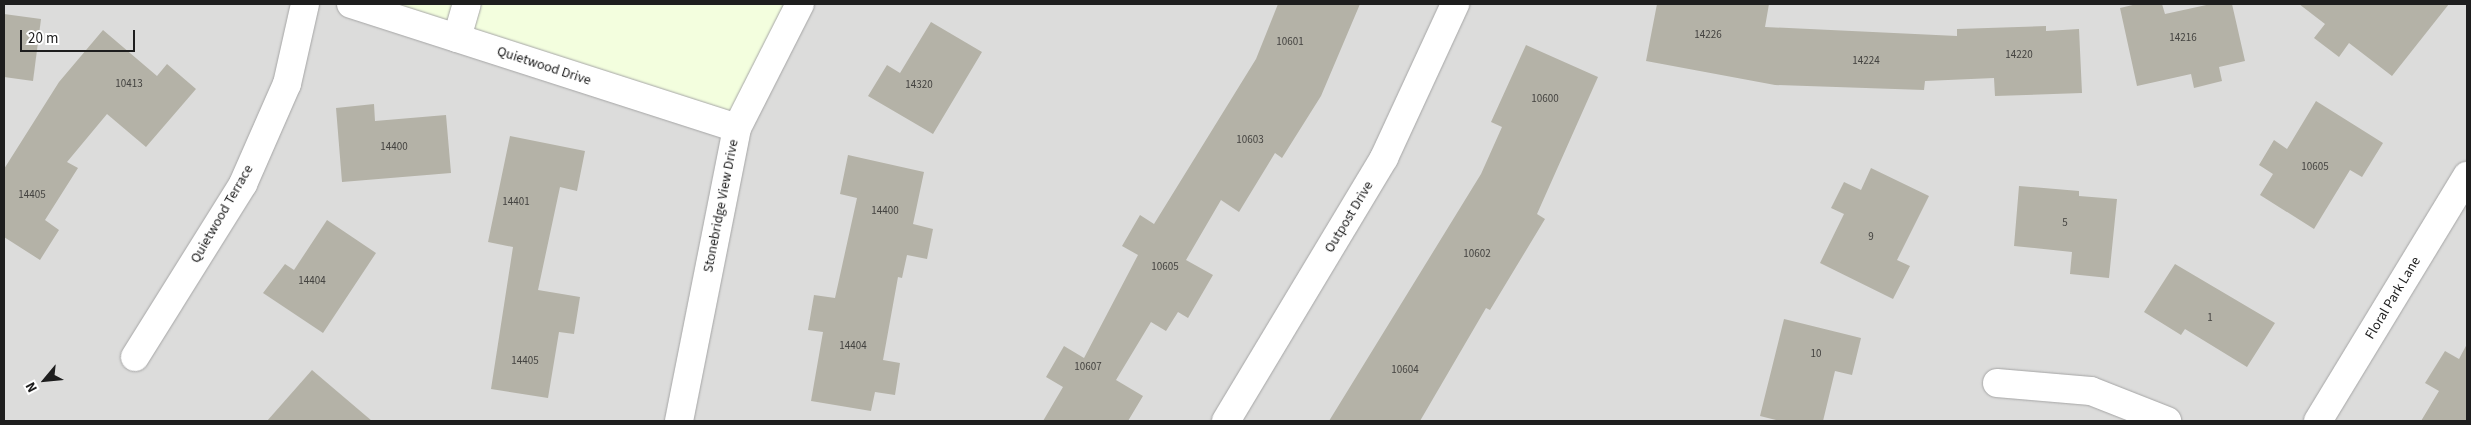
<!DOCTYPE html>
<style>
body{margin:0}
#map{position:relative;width:2471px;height:425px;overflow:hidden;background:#efefe5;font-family:"Source Sans 3",sans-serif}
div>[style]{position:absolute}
.residential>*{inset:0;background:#dcdcdb;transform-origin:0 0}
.education>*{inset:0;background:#f3fede}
.building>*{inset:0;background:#b4b2a7}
.roads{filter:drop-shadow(0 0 1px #a5a5a5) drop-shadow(0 0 1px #a5a5a5)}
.minor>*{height:28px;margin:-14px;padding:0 14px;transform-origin:14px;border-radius:14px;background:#fff}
span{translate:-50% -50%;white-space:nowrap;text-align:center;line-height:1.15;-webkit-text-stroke:4px #fff;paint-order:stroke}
.number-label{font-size:11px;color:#444340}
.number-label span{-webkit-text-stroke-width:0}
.street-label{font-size:14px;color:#1e1e1e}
.frame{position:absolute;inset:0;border:5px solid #1e1e1e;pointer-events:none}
.north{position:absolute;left:20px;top:355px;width:50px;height:50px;-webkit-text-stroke:4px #fff;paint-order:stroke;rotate:242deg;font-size:14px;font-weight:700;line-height:20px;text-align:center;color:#1e1e1e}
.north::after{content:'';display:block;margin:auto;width:18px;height:22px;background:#1e1e1e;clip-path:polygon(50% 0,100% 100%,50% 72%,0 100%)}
.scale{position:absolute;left:20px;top:30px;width:115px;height:22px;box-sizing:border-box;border:2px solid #1e1e1e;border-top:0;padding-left:6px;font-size:15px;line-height:18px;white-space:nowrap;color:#1e1e1e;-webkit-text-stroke:4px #fff;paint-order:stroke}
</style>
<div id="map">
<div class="residential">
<i style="left:4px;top:4px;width:2463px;height:417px"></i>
</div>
<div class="education">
<i style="clip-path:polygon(351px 4px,800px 4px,737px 128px)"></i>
</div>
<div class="building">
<i style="clip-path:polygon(1278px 4px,1360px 4px,1321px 96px,1282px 158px,1275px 153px,1239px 212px,1221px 200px,1186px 260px,1213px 275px,1188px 318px,1178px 312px,1166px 331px,1151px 322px,1116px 380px,1143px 396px,1128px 421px,1043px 421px,1063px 387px,1046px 377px,1064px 346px,1084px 358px,1138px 255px,1122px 246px,1140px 215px,1154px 224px,1256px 59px)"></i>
<i style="clip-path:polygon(1657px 4px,1769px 4px,1765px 27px,1957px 36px,1957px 29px,2046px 26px,2046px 31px,2079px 29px,2082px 93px,1995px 96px,1994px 78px,1925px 81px,1924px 90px,1775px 85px,1646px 61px)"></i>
<i style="clip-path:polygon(2137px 4px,2162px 4px,2165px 14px,2211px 4px,2232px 4px,2245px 61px,2219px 67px,2222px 81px,2194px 88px,2191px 74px,2137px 86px,2120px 8px)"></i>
<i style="clip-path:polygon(2299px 4px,2449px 4px,2392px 76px,2349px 43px,2339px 57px,2314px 38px,2325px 24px)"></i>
<i style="clip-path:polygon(4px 14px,41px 19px,33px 81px,4px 77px)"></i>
<i style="clip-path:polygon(931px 22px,982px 52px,933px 134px,868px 96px,887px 65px,900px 73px)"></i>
<i style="clip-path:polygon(103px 30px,157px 76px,167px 64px,196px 89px,146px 147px,107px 114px,67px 162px,78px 168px,45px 220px,59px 230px,40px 260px,4px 237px,4px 169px,59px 82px)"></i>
<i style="clip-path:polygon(1526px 45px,1598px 77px,1537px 214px,1545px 219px,1490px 310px,1486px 308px,1420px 421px,1329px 421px,1481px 174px,1502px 127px,1491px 122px)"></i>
<i style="clip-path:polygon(2316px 101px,2383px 143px,2362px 177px,2350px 170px,2314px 229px,2260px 195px,2273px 174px,2259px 165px,2274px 140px,2287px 149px)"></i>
<i style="clip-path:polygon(374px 104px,375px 121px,446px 115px,451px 173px,342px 182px,336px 108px)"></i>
<i style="clip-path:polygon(510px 136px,585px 151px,577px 191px,560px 187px,538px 290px,580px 297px,574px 334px,559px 332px,548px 398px,491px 389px,513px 247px,488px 242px)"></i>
<i style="clip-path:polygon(848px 155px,924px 172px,913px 224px,933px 229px,927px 259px,907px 255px,902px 278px,898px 277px,883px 360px,900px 363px,895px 395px,875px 392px,871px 411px,811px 401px,823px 332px,808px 330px,814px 295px,835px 298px,857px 198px,840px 194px)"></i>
<i style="clip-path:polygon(1871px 168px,1929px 196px,1897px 260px,1910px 266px,1893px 299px,1820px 263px,1844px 214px,1831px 208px,1844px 182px,1861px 190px)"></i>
<i style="clip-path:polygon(2019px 186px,2079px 191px,2079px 196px,2117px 199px,2109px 278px,2070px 274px,2072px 252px,2014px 246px)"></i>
<i style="clip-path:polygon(327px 220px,376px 253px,323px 333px,263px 293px,285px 264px,294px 270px)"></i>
<i style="clip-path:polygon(2175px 264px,2275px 323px,2247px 367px,2185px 329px,2181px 335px,2144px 312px)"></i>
<i style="clip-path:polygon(1784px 319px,1861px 338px,1852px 375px,1835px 371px,1823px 421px,1780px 421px,1760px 416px)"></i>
<i style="clip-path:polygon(2467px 344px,2467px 421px,2421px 421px,2439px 391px,2425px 383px,2445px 351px,2459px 359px)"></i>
<i style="clip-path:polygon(312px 370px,372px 421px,267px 421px)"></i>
</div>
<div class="roads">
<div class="minor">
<i style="left:351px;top:4px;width:405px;rotate:17.8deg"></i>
<i style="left:457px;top:38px;width:35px;rotate:-74deg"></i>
<i style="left:135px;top:357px;width:204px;rotate:-58deg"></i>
<i style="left:243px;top:184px;width:109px;rotate:-66.3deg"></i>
<i style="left:287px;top:84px;width:82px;rotate:-77.3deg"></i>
<i style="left:1997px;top:383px;width:94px;rotate:4.9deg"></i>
<i style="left:2091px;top:391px;width:82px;rotate:21.5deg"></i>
<i style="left:679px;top:421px;width:299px;rotate:-78.8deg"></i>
<i style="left:737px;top:128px;width:139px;rotate:-63.1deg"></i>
<i style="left:1226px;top:421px;width:307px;rotate:-59deg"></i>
<i style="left:1384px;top:158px;width:170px;rotate:-65.2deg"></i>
<i style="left:2318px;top:421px;width:287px;rotate:-58.7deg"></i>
</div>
</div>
<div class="number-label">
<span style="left:1708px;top:35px">14226</span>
<span style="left:2183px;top:38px">14216</span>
<span style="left:1290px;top:42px">10601</span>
<span style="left:2019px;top:55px">14220</span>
<span style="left:1866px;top:61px">14224</span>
<span style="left:129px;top:84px">10413</span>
<span style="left:919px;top:85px">14320</span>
<span style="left:1545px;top:99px">10600</span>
<span style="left:1250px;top:140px">10603</span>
<span style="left:394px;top:147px">14400</span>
<span style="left:2315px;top:167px">10605</span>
<span style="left:32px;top:195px">14405</span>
<span style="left:516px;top:202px">14401</span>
<span style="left:885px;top:211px">14400</span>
<span style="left:2065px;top:223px">5</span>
<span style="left:1871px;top:237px">9</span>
<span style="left:1477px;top:254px">10602</span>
<span style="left:1165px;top:267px">10605</span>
<span style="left:312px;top:281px">14404</span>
<span style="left:2210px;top:318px">1</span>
<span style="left:853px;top:346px">14404</span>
<span style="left:1816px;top:354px">10</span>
<span style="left:525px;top:361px">14405</span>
<span style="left:1088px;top:367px">10607</span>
<span style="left:1405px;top:370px">10604</span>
</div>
<div class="street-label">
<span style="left:544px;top:66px;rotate:18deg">Quietwood Drive</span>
<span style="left:721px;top:206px;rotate:-79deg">Stonebridge View Drive</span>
<span style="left:222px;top:214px;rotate:-60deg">Quietwood Terrace</span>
<span style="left:1349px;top:217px;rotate:-59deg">Outpost Drive</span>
<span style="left:2393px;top:298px;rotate:-59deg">Floral Park Lane</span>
</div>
<div class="frame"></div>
<div class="north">N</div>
<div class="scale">20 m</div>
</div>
